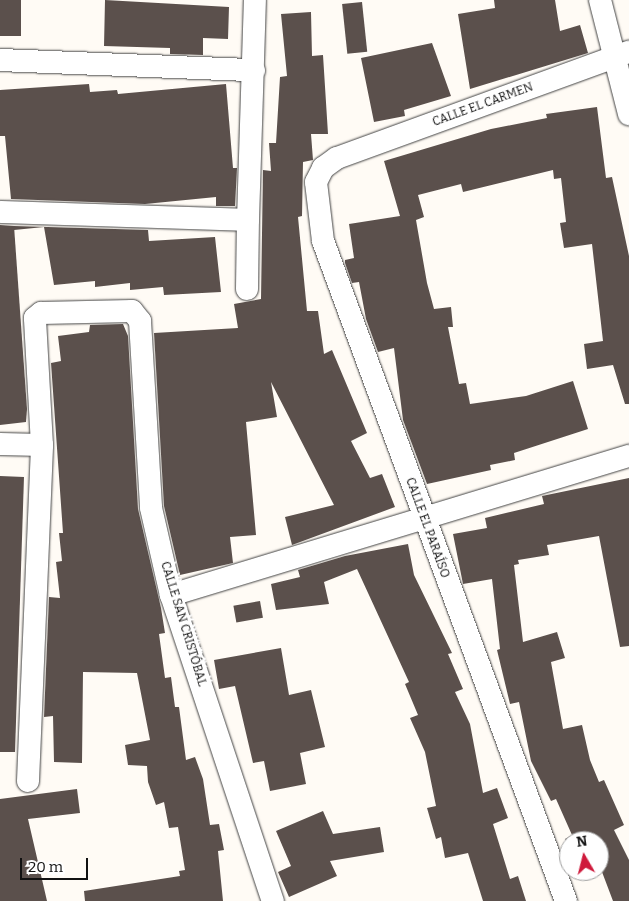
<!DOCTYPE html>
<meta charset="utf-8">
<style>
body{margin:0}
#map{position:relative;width:629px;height:901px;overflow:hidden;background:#fffbf5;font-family:Bitter,serif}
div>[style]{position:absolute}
.building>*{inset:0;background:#5b504c;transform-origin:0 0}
.roads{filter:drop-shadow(0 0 1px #444) drop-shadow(0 0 1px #444)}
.minor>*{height:22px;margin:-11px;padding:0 11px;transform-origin:11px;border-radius:11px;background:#fff}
span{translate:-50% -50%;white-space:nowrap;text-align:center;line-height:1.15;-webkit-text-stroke:5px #fff;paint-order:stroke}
.street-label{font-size:12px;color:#111}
.north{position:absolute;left:559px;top:831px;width:50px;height:50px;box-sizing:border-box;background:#fff;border:1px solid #a0a0a0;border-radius:50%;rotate:352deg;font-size:14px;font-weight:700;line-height:20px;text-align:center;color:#111}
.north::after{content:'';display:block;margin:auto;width:18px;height:22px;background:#cf1a3c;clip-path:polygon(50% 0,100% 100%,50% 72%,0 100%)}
.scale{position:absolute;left:20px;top:858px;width:68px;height:22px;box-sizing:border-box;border:2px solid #111;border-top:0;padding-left:6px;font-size:15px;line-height:18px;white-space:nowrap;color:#111;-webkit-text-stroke:4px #fff;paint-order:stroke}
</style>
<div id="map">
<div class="building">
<i style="left:0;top:0;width:21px;height:36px"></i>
<i style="clip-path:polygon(105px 0,229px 7px,228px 39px,203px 38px,203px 55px,170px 54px,170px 48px,104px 46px)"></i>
<i style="clip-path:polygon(494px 0,555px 0,560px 31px,580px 25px,588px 53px,470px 89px,458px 14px,495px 8px)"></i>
<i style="left:362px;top:2px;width:50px;height:20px;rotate:84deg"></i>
<i style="clip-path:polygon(311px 12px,312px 56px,323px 55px,328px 134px,311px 134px,313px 160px,303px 162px,302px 216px,298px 217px,307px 311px,318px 311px,324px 354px,332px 350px,367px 433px,351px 441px,370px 478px,382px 474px,395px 507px,292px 545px,285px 517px,334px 505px,271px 382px,277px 417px,246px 422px,256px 535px,230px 537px,233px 563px,180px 575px,164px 506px,154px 333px,238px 328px,234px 304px,261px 299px,263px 170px,271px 171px,269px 143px,276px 143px,280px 77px,287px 76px,281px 14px)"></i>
<i style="clip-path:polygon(432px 43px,451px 96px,404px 110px,405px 116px,374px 122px,361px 58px)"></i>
<i style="clip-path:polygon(89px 84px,90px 92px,117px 90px,118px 94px,226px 84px,233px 168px,237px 168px,235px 206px,216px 206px,216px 197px,145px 204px,11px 199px,5px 136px,0 136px,0 90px)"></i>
<i style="clip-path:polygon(597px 107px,606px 178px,612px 177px,629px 256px,629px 404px,625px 404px,613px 365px,587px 369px,584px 344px,603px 341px,592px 244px,564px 248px,560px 223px,566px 222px,561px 178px,554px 179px,553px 170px,463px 192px,461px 184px,418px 195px,424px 217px,416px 220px,427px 283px,434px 309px,451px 307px,453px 327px,448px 327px,459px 384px,466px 383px,470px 404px,526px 396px,573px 381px,588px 429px,514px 453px,515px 460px,490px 465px,491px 470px,427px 484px,403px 420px,394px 348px,378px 352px,366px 319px,359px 282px,352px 283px,345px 263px,345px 260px,354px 258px,349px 224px,400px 216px,384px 161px,491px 129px,547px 118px,546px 114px)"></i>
<i style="clip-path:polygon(0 225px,14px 226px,27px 409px,26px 422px,0 425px)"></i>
<i style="clip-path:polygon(14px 226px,148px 230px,149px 241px,215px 237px,221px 292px,164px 295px,163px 287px,130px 290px,130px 283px,95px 287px,95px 281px,54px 285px,44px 227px,14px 230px)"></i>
<i style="clip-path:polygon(123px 324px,128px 336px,138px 509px,161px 608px,165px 633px,159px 634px,165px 678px,171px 677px,175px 707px,179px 707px,186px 760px,195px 757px,203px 779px,210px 825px,219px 824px,224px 850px,218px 851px,223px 901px,85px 901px,84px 891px,180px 876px,179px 871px,185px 870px,178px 827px,169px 828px,164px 802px,156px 805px,148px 782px,147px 766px,128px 765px,125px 745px,150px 740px,137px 673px,83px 672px,82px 763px,54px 762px,53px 716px,44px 717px,49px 597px,60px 598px,56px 562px,62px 561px,59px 533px,63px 533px,51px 363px,61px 361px,58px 336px,89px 332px,90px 325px)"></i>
<i style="clip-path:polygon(0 476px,24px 477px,15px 752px,0 752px)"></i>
<i style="clip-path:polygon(629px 478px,629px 646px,620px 647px,599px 536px,547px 545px,549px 555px,518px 560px,519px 564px,514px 565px,523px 642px,557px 632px,565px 658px,551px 662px,563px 729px,582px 725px,590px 760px,599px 782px,604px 780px,624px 825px,614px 830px,629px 860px,629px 901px,613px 901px,599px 864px,599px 841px,569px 841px,569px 847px,565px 839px,572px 835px,556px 799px,551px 801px,531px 761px,519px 702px,510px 704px,497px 650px,500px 649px,492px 579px,463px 584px,453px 534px,487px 528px,485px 518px,544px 504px,542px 496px)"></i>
<i style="clip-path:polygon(408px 544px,414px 575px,452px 653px,448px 654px,463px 689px,455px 692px,470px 724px,483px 793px,497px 788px,508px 818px,493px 824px,510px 879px,518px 876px,526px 901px,483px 901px,468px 853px,445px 858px,441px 837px,436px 839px,427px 808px,436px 806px,425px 752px,410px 718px,418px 715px,405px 684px,409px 682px,357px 569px,324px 582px,329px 604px,276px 610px,271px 584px,300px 577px,298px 570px,345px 556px)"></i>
<i style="left:260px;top:601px;width:17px;height:27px;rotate:80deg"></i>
<i style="clip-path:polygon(281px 648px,289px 695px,311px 690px,325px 747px,300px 753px,306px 784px,270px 791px,264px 761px,253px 763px,235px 686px,219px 689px,214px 660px)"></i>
<i style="clip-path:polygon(77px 789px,80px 813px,28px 819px,47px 901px,0 901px,0 799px)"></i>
<i style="clip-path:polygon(323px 811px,333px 834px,380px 827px,384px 852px,330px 861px,337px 876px,289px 897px,278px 872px,291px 866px,276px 831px)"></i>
</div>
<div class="roads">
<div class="minor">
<i style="left:600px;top:0;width:118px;rotate:75.7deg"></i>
<i style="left:0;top:60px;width:254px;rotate:2.3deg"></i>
<i style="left:0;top:212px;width:248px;rotate:1.8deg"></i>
<i style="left:248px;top:220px;width:220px;rotate:-88.2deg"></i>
<i style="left:247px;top:289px;width:69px;rotate:-89.2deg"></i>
<i style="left:0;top:444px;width:42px;rotate:1.4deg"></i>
<i style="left:171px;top:595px;width:479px;rotate:-16.9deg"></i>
<i style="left:28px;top:781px;width:336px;rotate:-87.6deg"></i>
<i style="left:42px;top:445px;width:127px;rotate:-93.2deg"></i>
<i style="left:35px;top:318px;width:8px;rotate:-40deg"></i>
<i style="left:41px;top:313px;width:91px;rotate:-1.3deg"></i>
<i style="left:132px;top:311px;width:13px;rotate:51deg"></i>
<i style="left:140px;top:321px;width:187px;rotate:86.6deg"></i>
<i style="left:151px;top:508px;width:89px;rotate:77.1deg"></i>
<i style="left:171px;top:595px;width:323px;rotate:71.6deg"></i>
<i style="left:566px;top:901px;width:703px;rotate:-110.21deg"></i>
<i style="left:323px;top:241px;width:59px;rotate:-96.8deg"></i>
<i style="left:316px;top:182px;width:16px;rotate:-63deg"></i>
<i style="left:323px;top:168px;width:17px;rotate:-36deg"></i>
<i style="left:337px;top:158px;width:311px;rotate:-20deg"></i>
</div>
</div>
<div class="street-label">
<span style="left:483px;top:105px;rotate:-20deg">CALLE EL CARMEN</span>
<span style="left:427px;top:528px;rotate:70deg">CALLE EL PARAÍSO</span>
<span style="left:183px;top:624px;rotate:73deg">CALLE SAN CRISTÓBAL</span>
</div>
<div class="north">N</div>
<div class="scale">20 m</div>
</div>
